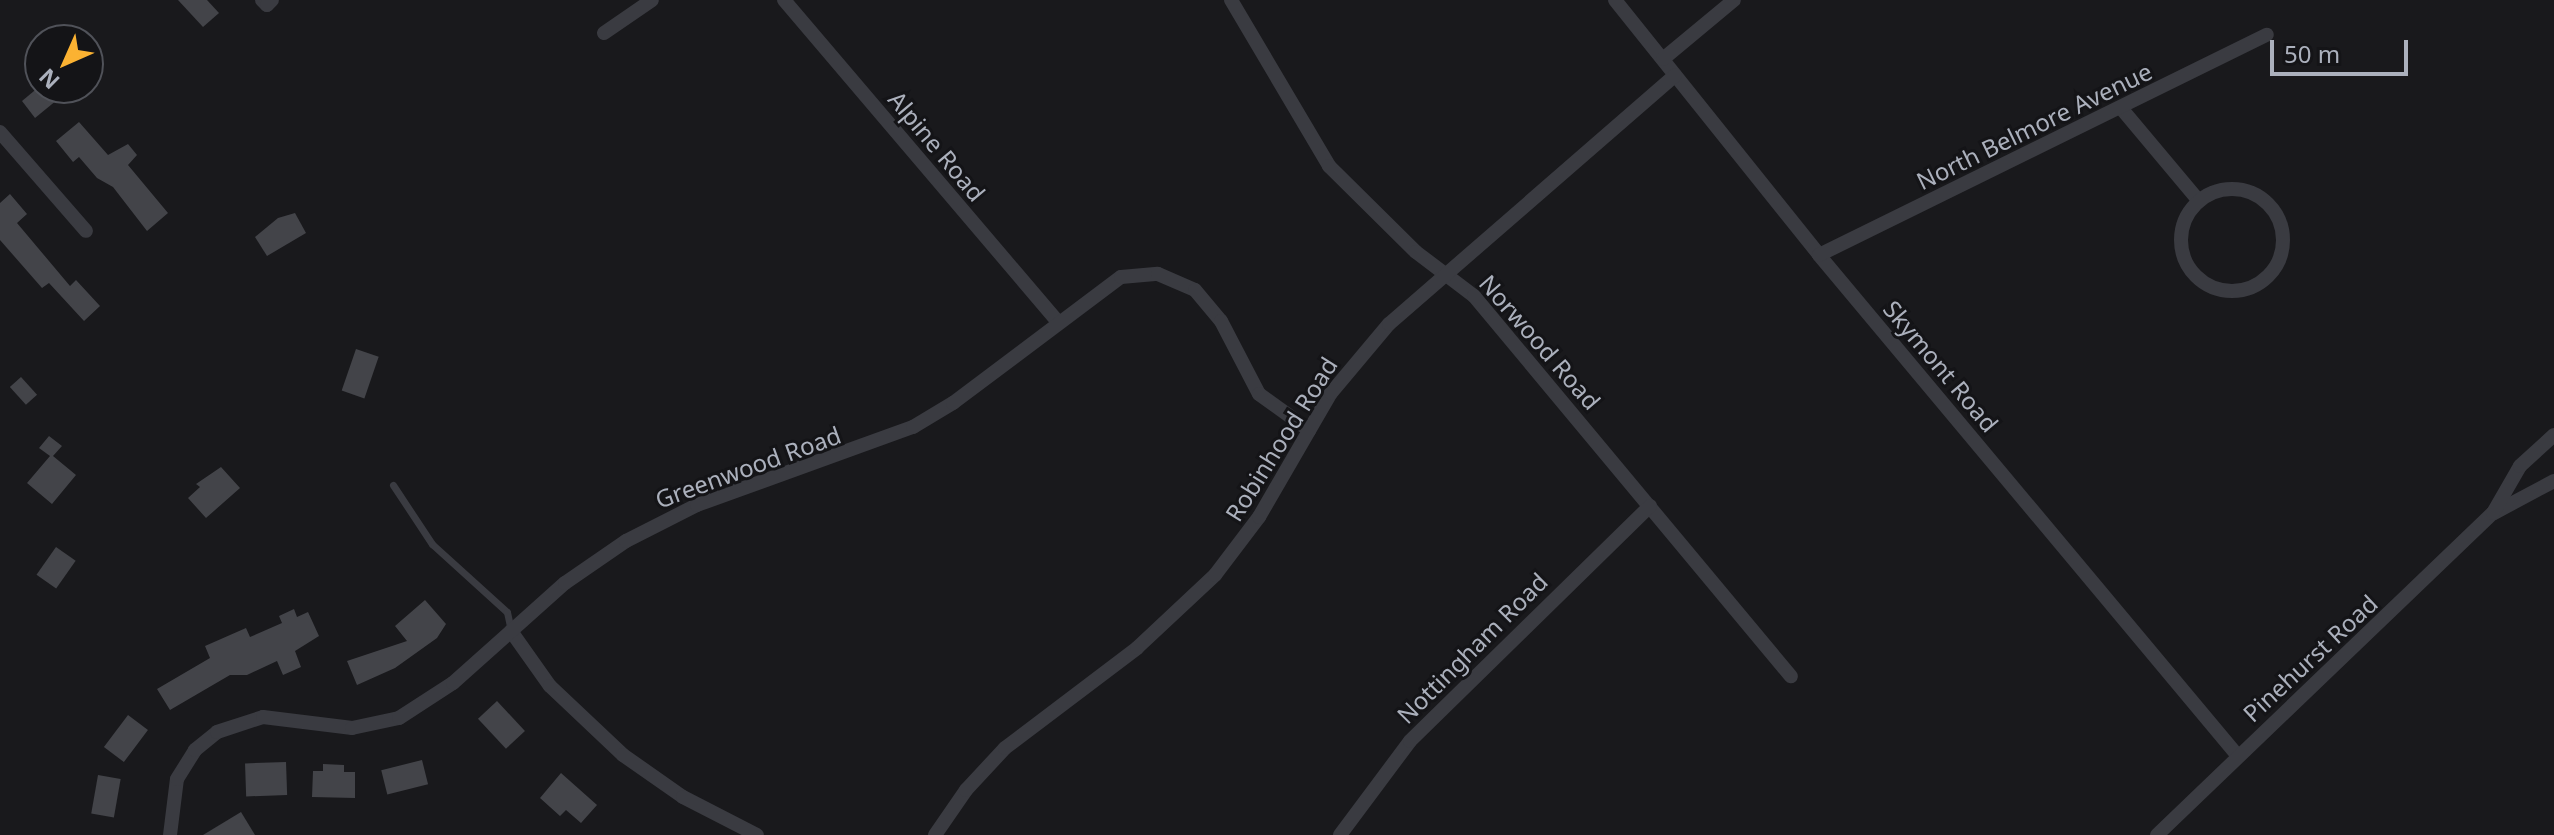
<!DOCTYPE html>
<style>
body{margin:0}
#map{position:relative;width:2554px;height:835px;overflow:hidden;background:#19191c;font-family:"Noto Sans",sans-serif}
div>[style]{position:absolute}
.building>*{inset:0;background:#434449;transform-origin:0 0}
.lane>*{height:7px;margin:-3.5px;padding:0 3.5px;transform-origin:3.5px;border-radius:3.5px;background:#3a3b41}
.street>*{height:14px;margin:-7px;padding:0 7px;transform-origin:7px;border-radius:7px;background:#3a3b41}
.street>.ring{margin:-7px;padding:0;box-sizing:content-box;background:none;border:14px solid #3a3b41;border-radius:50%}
span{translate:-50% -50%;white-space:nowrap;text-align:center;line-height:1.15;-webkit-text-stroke:6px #141417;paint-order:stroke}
.street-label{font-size:24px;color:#abb0bc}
.north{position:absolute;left:24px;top:24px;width:80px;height:80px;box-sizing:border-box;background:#141417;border:2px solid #505259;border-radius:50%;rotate:225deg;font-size:22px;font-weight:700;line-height:32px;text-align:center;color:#abb0bc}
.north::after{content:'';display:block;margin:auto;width:28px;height:36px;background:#fbb232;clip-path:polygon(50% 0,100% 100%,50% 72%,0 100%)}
.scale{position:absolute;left:2270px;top:40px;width:138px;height:36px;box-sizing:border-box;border:4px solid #abb0bc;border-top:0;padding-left:10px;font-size:24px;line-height:28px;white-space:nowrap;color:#abb0bc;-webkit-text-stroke:6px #141417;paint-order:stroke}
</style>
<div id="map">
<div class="building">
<i style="clip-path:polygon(178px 0,207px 0,219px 13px,203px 27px)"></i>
<i style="clip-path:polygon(40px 86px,57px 100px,35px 118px,22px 101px)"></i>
<i style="clip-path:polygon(79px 122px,108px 155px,128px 144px,137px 155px,128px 165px,168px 213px,147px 231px,113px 187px,97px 178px,79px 157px,73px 162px,56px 141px)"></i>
<i style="clip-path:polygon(10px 194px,27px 214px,17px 223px,70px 286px,76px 280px,100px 306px,84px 321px,49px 283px,42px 288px,0 240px,0 203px)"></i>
<i style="clip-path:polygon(295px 213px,306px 233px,267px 256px,255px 237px,278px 218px)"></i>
<i style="left:356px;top:349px;width:24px;height:44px;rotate:19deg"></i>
<i style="left:21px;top:377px;width:24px;height:15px;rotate:48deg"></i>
<i style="clip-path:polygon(49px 436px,62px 446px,53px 456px,76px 475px,52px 504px,27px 483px,50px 456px,39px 448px)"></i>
<i style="clip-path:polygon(221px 467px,240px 488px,206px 518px,188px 498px,200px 487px,196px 484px)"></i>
<i style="left:56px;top:547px;width:24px;height:34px;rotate:35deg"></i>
<i style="clip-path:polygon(425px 600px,446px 624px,437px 638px,395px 668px,357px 685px,347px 661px,407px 641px,395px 626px)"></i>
<i style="clip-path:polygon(294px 609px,297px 617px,308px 612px,319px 636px,295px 651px,301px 667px,283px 675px,277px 661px,247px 675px,230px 675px,170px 710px,157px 689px,210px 658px,205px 646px,246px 628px,250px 637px,282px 623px,279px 616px)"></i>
<i style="left:497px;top:701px;width:41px;height:26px;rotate:47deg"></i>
<i style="left:128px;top:715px;width:25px;height:40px;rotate:37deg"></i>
<i style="left:422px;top:760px;width:25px;height:42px;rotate:76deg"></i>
<i style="left:286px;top:762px;width:33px;height:41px;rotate:88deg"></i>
<i style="clip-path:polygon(323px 764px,344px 765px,344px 772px,355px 772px,355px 798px,312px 797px,313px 771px,323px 771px)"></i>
<i style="clip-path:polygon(561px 773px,597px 805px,581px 823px,566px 810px,560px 816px,540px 798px)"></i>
<i style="left:98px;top:775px;width:23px;height:39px;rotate:10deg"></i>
<i style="clip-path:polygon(241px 812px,255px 835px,203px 835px)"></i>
</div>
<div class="lane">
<i style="left:393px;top:485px;width:71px;rotate:56.5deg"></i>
<i style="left:432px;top:544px;width:101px;rotate:42.2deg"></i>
<i style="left:507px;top:612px;width:19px;rotate:78deg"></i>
</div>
<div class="street">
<i style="left:262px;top:0;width:7px;rotate:45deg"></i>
<i style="left:267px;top:5px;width:7px;rotate:-45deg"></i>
<i style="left:784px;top:0;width:421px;rotate:49.6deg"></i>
<i style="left:1231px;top:0;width:193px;rotate:59.4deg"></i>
<i style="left:1329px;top:166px;width:122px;rotate:44.7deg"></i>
<i style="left:1416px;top:252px;width:73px;rotate:37.2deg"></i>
<i style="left:1474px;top:296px;width:495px;rotate:50.2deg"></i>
<i style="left:1615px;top:0;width:327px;rotate:51.3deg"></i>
<i style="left:1819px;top:255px;width:653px;rotate:50.09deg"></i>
<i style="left:604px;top:33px;width:58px;rotate:-34.5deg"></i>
<i style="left:1663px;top:59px;width:92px;rotate:-39.7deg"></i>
<i style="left:2121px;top:108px;width:121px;rotate:50deg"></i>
<i style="left:0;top:132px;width:131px;rotate:49deg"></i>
<i class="ring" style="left:2181px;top:189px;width:88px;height:88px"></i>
<i style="left:1819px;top:255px;width:499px;rotate:-26.2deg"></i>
<i style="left:2494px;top:513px;width:68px;rotate:-28.1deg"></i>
<i style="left:511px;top:631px;width:67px;rotate:54.7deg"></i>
<i style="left:550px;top:686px;width:100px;rotate:43.4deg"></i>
<i style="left:623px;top:755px;width:73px;rotate:35deg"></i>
<i style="left:683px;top:797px;width:83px;rotate:27.2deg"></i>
<i style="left:170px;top:835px;width:56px;rotate:-82.9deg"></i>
<i style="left:177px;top:779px;width:34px;rotate:-58deg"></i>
<i style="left:195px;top:750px;width:28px;rotate:-39deg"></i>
<i style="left:217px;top:732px;width:48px;rotate:-18.1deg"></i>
<i style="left:263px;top:717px;width:90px;rotate:7deg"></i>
<i style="left:352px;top:728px;width:48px;rotate:-12deg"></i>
<i style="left:399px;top:718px;width:64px;rotate:-32.9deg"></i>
<i style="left:453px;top:683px;width:150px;rotate:-41.8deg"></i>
<i style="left:565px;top:583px;width:74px;rotate:-34.5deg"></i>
<i style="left:626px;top:541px;width:80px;rotate:-26.9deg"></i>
<i style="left:697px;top:505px;width:230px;rotate:-19.9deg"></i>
<i style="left:913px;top:427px;width:47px;rotate:-31deg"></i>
<i style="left:953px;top:403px;width:210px;rotate:-36.9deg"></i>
<i style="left:1121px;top:277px;width:37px;rotate:-5deg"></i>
<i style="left:1158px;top:274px;width:40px;rotate:23.4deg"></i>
<i style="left:1195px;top:290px;width:40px;rotate:50deg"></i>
<i style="left:1221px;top:321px;width:82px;rotate:62.5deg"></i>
<i style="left:1259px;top:394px;width:62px;rotate:35.8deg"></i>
<i style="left:935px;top:835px;width:55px;rotate:-55.4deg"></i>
<i style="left:966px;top:790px;width:57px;rotate:-47.1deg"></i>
<i style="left:1005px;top:748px;width:166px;rotate:-37.1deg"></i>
<i style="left:1137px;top:648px;width:107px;rotate:-43.1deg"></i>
<i style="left:1215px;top:575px;width:73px;rotate:-52.8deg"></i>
<i style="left:1259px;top:517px;width:143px;rotate:-59.9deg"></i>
<i style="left:1331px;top:393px;width:90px;rotate:-50deg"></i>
<i style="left:1389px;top:324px;width:379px;rotate:-41deg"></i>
<i style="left:1340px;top:835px;width:117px;rotate:-53.3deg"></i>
<i style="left:1410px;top:741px;width:336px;rotate:-44.4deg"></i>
<i style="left:2157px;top:835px;width:465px;rotate:-43.8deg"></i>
<i style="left:2493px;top:513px;width:54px;rotate:-60.1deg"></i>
<i style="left:2520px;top:466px;width:46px;rotate:-42.4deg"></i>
</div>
<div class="street-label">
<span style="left:2034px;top:126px;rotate:-26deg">North Belmore Avenue</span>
<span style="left:937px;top:146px;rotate:50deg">Alpine Road</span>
<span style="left:1540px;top:342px;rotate:49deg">Norwood Road</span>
<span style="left:1941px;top:366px;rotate:50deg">Skymont Road</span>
<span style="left:1281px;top:439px;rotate:-58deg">Robinhood Road</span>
<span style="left:748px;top:467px;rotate:-20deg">Greenwood Road</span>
<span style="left:1472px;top:648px;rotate:-45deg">Nottingham Road</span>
<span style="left:2310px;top:658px;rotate:-43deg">Pinehurst Road</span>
</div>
<div class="north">N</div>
<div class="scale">50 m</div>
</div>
